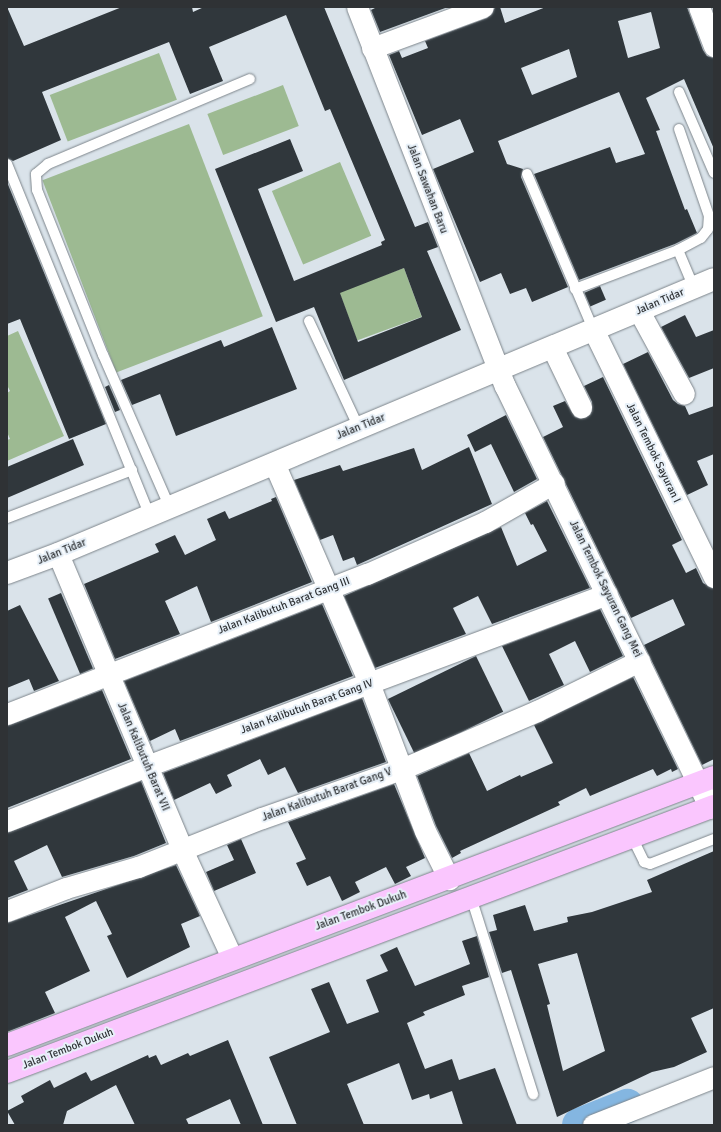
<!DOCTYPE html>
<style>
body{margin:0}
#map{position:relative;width:721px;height:1132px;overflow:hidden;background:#dae3ea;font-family:Signika,sans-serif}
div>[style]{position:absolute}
.green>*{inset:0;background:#9dba92;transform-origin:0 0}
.river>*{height:34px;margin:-17px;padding:0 17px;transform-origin:17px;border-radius:17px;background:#84b6e1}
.building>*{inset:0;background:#30373c;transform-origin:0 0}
.roads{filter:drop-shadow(0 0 1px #7d858b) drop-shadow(0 0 1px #7d858b)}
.service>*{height:10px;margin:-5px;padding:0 5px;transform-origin:5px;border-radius:5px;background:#fff}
.minor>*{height:21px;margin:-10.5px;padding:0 10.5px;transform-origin:10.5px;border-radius:10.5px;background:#fff}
.tertiary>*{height:22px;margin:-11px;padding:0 11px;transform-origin:11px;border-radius:11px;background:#fff}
.trunk>*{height:22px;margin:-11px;padding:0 11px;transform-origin:11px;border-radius:11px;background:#fac6fe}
span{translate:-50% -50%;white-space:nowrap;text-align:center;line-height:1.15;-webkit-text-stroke:4px #e7f0f8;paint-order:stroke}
.street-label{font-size:11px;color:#2f3235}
.frame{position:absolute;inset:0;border:8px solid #2f3235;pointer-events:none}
</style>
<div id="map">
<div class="green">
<i style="left:159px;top:53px;width:50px;height:117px;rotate:69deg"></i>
<i style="left:283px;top:85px;width:44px;height:81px;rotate:69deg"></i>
<i style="left:189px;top:124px;width:206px;height:157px;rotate:69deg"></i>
<i style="left:340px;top:162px;width:80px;height:74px;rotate:67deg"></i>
<i style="left:404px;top:268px;width:52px;height:69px;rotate:70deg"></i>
<i style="clip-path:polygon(18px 331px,64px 436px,7px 461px,7px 440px,10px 439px,7px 432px,7px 393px,10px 391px,7px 385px,7px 336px)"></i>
</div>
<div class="river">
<i style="left:579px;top:1125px;width:52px;rotate:-21.6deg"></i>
</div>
<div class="building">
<i style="clip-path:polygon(evenodd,7px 7px,24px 46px,122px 7px,192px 7px,193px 12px,204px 7px,324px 7px,415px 227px,428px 222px,438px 247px,427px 251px,461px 330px,344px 380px,314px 307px,276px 322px,215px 169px,290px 139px,303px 171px,258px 189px,294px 281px,382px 245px,381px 242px,385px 240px,330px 109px,325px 111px,286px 15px,209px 47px,223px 81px,190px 94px,169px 42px,42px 92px,61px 140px,13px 161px,7px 158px,7px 7px,404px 268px,422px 317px,358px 342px,340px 293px,404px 268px)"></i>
<i style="clip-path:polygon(377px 7px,448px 7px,380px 32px,371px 10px)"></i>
<i style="clip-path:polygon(evenodd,495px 7px,500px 7px,505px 23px,546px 7px,687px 7px,703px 50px,707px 56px,714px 58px,714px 149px,684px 79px,646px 98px,660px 130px,656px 131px,685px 210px,687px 209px,697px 233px,675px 244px,579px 280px,534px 174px,610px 147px,616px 163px,645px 154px,619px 92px,498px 141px,507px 164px,523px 169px,521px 177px,568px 287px,532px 302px,526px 288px,510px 294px,501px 273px,480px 282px,433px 169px,474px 152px,460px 119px,422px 135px,389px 55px,399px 51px,402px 58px,428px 48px,425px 41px,487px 18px,492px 14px,495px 7px,651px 12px,660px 48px,628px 58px,618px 21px,651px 12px,495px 7px,569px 49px,577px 77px,532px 95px,521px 68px,569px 49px)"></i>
<i style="clip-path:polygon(7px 182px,106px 424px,69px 439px,20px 319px,7px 324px)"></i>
<i style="left:600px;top:286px;width:15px;height:17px;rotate:67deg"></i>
<i style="clip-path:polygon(685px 315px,696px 337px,714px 330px,714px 368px,689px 378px,661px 327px)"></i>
<i style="clip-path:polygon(272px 327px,297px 389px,176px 436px,160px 394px,132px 405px,121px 380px,221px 340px,224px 347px)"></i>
<i style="clip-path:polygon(648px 352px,673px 400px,678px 404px,685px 406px,689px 415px,714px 406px,714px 454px,697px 461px,708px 485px,687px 495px,623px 364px)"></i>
<i style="clip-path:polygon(603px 377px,682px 540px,672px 545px,686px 573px,696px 568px,703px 583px,714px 589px,714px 759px,702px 765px,644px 645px,685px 625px,673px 599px,631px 618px,543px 437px,563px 427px,553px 406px,565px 401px,575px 417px,581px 419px,591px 414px,592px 402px,584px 386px)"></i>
<i style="clip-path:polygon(109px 385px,120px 410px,115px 412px,105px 387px)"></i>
<i style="clip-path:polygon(506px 415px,537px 479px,514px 492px,491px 444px,475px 452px,467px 435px)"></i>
<i style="clip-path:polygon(73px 439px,84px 465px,7px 498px,7px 467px)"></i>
<i style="clip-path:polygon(469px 447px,492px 504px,357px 565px,354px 557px,343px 561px,333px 535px,320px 540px,294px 480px,340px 465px,343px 471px,414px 448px,422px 470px)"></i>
<i style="clip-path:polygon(276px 497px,312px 582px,211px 622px,197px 586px,165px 601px,180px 634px,115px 659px,84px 584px,159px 552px,155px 544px,175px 535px,185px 555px,216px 540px,207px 519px,225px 511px,229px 519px,272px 501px,271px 499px)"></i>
<i style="clip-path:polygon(547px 501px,590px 588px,492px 624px,478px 596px,453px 608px,466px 634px,375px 668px,344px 596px,501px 527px,517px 566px,547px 551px,533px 524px,531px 525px,525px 513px)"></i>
<i style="left:61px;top:593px;width:82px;height:14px;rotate:67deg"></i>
<i style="clip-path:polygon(322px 604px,353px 676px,180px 741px,175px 729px,150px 741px,154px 751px,124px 681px)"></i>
<i style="clip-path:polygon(20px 605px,59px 681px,34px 691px,29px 679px,7px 688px,7px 611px)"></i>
<i style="clip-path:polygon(600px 609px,623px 656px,590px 672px,575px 641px,549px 654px,564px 685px,529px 701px,502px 646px)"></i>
<i style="left:476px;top:656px;width:62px;height:98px;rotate:64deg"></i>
<i style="clip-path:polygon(633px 677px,678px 769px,672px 772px,671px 769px,657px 776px,653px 769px,590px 796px,586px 788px,558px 802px,560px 805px,460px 851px,461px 853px,452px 858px,436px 826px,417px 776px,469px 753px,487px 791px,520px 775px,521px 777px,553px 763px,534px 725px)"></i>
<i style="clip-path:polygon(102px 690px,131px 759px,7px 808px,7px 726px)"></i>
<i style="clip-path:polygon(362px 698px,386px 762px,298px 793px,285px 767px,268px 775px,260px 759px,227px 775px,232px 786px,216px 794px,210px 783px,174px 800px,163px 773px)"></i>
<i style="clip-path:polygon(141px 781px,166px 843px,134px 856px,62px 877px,47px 845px,14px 861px,28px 890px,7px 898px,7px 833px)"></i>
<i style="clip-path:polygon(394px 784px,425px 858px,406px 867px,411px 876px,395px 884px,386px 867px,355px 882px,360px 892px,342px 901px,330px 876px,307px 886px,296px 863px,306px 859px,288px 822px)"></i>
<i style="clip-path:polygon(241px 839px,256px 873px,214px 891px,206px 872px,234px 860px,227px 845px)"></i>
<i style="clip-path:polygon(evenodd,714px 851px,714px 1008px,691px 1018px,707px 1052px,674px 1067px,652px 1072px,557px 1117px,511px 970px,502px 973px,489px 932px,497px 930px,493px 915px,525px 905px,534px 931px,568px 922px,567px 917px,592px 912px,652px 892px,647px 880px,714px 851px,577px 953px,605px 1051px,563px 1071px,547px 1005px,550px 1004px,538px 964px,577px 953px)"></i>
<i style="clip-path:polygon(176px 865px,200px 916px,181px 924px,190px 947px,127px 978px,107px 936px,112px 934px,96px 901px,65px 917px,90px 971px,45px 992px,55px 1013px,7px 1032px,7px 923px)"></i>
<i style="clip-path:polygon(477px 936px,489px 977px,462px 986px,465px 995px,423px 1012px,425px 1015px,407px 1023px,425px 1069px,452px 1059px,459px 1080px,495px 1068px,517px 1125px,463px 1125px,452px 1091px,430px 1099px,429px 1094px,412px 1100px,399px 1063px,347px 1084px,364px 1125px,297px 1125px,269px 1057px,330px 1032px,311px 989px,329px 982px,347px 1024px,379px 1012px,366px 980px,388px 971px,380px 955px,397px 947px,415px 986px,470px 964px,462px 941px)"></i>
<i style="clip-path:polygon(228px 1040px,263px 1125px,241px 1125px,230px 1099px,186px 1119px,189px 1125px,135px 1125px,116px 1085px,67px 1111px,63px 1125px,15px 1125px,7px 1111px,24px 1102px,21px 1096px,50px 1080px,54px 1088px,86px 1072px,91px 1081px,148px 1055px,149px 1058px,156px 1055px,161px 1065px,188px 1053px,190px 1056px)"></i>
</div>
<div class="roads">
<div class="service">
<i style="left:679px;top:92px;width:88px;rotate:66.6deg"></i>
<i style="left:7px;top:164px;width:380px;rotate:67.9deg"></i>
<i style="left:527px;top:174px;width:168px;rotate:66.9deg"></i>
<i style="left:678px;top:250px;width:41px;rotate:67.2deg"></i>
<i style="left:575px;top:289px;width:110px;rotate:-20.7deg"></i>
<i style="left:678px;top:250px;width:26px;rotate:-28deg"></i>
<i style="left:701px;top:238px;width:11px;rotate:-52deg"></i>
<i style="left:708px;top:229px;width:13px;rotate:-86deg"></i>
<i style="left:709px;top:216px;width:92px;rotate:-109deg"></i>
<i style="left:309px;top:321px;width:118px;rotate:65deg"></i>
<i style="left:170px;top:508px;width:167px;rotate:-113.6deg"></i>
<i style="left:103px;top:355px;width:178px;rotate:-111.8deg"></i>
<i style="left:37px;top:190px;width:16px;rotate:-94deg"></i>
<i style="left:36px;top:174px;width:16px;rotate:-40deg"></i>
<i style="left:48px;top:164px;width:219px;rotate:-22.8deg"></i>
<i style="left:7px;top:518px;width:134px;rotate:-21deg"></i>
<i style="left:632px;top:837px;width:28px;rotate:64deg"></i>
<i style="left:644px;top:862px;width:6px;rotate:18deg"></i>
<i style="left:650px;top:864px;width:69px;rotate:-21.3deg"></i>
<i style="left:471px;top:897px;width:207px;rotate:72.5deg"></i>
</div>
<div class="minor">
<i style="left:357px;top:7px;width:407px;rotate:68.7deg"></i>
<i style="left:505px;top:386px;width:469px;rotate:64.1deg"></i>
<i style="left:699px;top:7px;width:42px;rotate:69deg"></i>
<i style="left:372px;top:48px;width:118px;rotate:-20.3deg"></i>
<i style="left:639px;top:311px;width:94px;rotate:61.5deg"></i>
<i style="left:593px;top:329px;width:276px;rotate:64deg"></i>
<i style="left:552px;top:347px;width:67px;rotate:64.2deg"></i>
<i style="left:274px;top:463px;width:240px;rotate:66.6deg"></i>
<i style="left:369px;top:683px;width:158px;rotate:69.3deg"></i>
<i style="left:425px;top:831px;width:54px;rotate:63.4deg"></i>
<i style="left:58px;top:554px;width:325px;rotate:67.2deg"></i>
<i style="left:184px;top:854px;width:115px;rotate:65.2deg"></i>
<i style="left:7px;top:714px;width:386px;rotate:-21.3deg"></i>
<i style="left:367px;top:574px;width:129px;rotate:-23.8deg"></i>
<i style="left:485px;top:522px;width:79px;rotate:-29.5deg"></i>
<i style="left:7px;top:821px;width:150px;rotate:-21.4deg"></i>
<i style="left:147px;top:766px;width:491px;rotate:-20.5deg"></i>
<i style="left:7px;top:911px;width:63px;rotate:-21.3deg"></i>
<i style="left:66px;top:888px;width:75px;rotate:-16.3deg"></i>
<i style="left:138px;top:867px;width:133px;rotate:-21.6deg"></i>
<i style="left:262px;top:818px;width:151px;rotate:-19.4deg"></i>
<i style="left:404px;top:768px;width:145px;rotate:-23.2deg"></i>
<i style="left:537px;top:711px;width:114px;rotate:-26.1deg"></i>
<i style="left:593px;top:1125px;width:130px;rotate:-21.6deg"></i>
</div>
<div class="tertiary">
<i style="left:7px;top:573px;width:54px;rotate:-20.4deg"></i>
<i style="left:58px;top:554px;width:711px;rotate:-22.74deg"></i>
</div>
<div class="trunk">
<i style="left:7px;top:1045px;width:756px;rotate:-20.76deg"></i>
<i style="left:7px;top:1072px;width:755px;rotate:-20.62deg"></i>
</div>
</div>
<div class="street-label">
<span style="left:427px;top:189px;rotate:69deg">Jalan Sawahan Baru</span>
<span style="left:660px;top:302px;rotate:-23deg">Jalan Tidar</span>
<span style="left:361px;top:427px;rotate:-22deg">Jalan Tidar</span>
<span style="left:653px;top:453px;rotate:64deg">Jalan Tembok Sayuran I</span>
<span style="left:62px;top:552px;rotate:-22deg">Jalan Tidar</span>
<span style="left:605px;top:589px;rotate:64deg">Jalan Tembok Sayuran Gang Mei</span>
<span style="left:284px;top:606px;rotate:-21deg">Jalan Kalibutuh Barat Gang III</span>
<span style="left:307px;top:707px;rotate:-20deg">Jalan Kalibutuh Barat Gang IV</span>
<span style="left:143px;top:757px;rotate:67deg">Jalan Kalibutuh Barat VII</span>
<span style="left:327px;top:795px;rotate:-20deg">Jalan Kalibutuh Barat Gang V</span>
<span style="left:361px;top:911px;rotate:-20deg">Jalan Tembok Dukuh</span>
<span style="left:68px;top:1049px;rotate:-21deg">Jalan Tembok Dukuh</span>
</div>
<div class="frame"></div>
</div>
